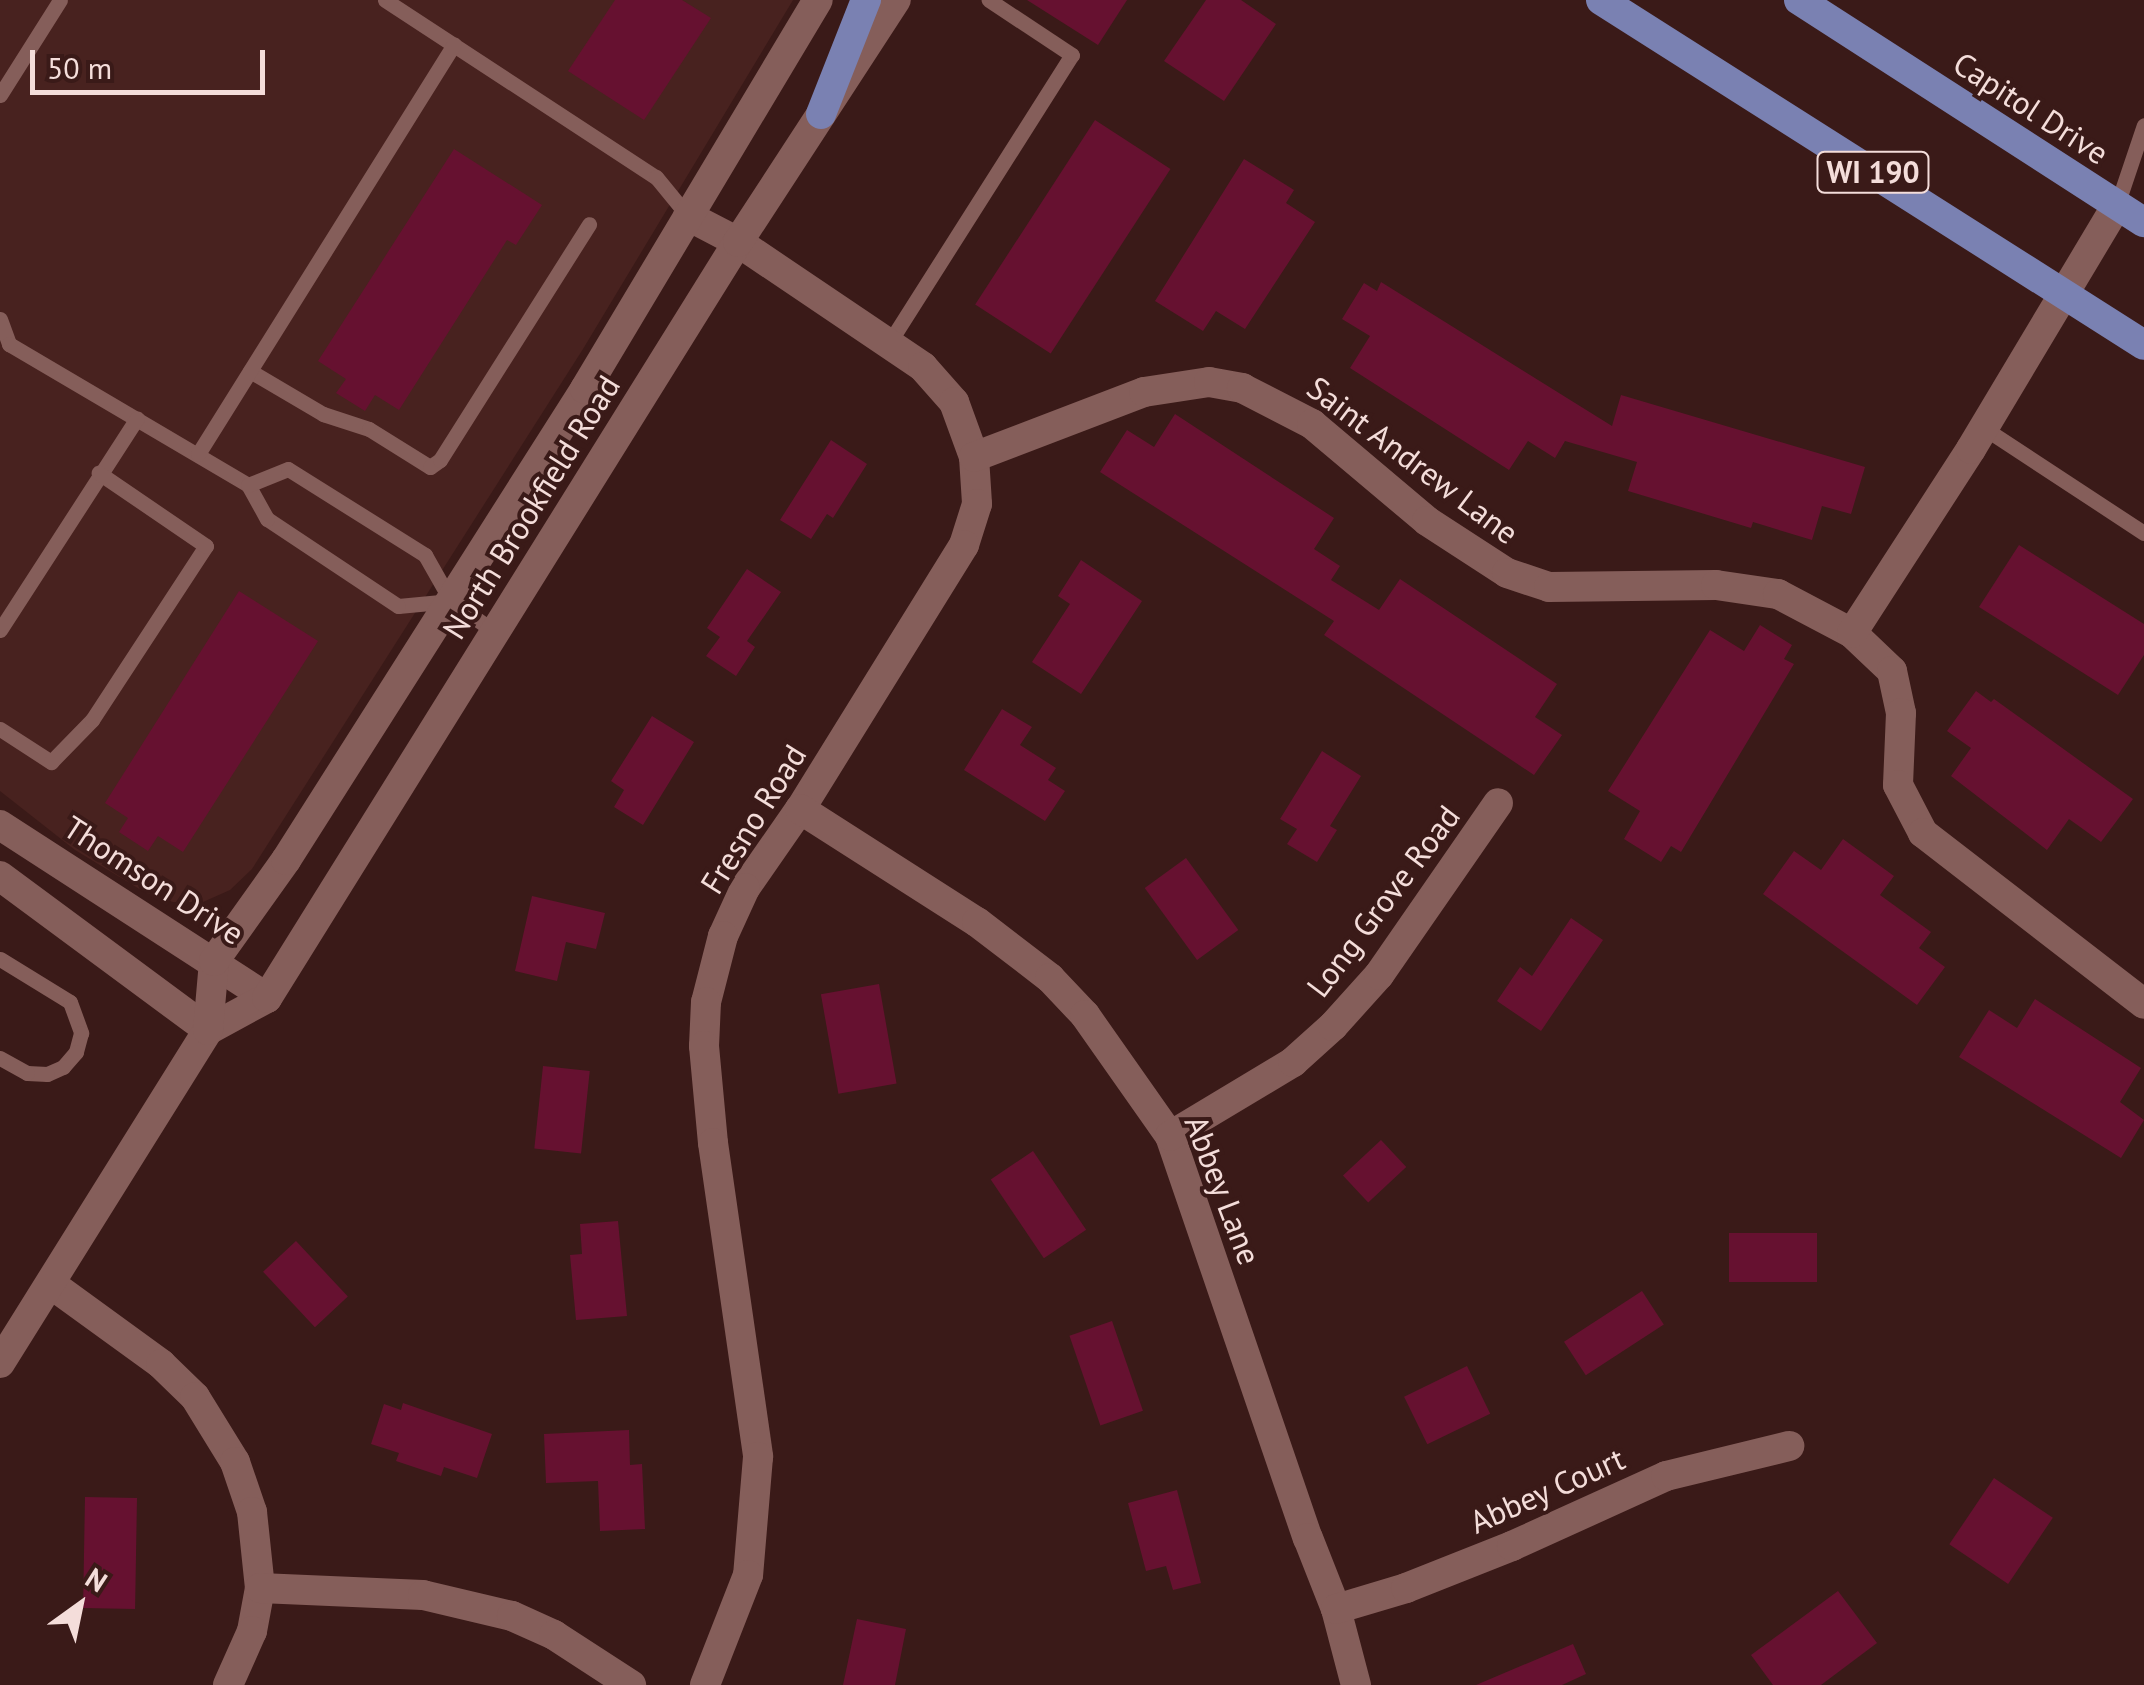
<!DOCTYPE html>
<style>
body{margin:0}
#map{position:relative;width:2144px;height:1685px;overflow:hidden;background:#3a1a18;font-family:"PT Sans",sans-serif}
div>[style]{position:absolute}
.built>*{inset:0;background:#48221f}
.building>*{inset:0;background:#661130;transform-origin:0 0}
.lane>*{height:15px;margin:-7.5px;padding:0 7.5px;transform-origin:7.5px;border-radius:7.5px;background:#855e5a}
.street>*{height:30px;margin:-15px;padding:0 15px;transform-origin:15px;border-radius:15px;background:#855e5a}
.secondary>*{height:30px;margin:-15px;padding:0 15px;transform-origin:15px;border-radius:15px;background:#855e5a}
.primary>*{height:30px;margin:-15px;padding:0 15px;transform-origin:15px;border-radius:15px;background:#7a81b2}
span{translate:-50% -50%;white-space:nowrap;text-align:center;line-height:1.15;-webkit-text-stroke:8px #3a1a18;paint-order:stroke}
.shield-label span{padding:2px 8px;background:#3a1a18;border:2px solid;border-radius:8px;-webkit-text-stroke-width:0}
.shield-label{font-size:30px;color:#f4ddda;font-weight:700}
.street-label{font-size:32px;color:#f4ddda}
.north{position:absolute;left:30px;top:1555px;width:100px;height:100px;-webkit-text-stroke:8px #3a1a18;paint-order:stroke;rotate:33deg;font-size:28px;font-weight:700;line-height:40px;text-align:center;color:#f4ddda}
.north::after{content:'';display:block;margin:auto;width:35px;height:45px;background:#f4ddda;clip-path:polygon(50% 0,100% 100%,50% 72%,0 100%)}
.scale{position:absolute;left:30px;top:50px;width:235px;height:45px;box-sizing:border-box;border:5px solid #f4ddda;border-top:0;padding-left:12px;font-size:30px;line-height:35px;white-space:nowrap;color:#f4ddda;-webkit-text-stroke:8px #3a1a18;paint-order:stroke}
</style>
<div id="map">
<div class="built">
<i style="clip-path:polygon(0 0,793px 0,583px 349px,252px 869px,230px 890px,203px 902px,173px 902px,146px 893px,75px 850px,0 791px)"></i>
</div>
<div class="building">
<i style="clip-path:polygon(615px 0,682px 0,711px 18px,644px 120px,568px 71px)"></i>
<i style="clip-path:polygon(1027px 0,1127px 0,1098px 45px)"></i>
<i style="clip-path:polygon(1206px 0,1241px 0,1276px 24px,1224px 101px,1164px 61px)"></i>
<i style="left:1095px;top:120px;width:90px;height:220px;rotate:33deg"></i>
<i style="clip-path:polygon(454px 149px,542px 205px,516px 245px,507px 240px,399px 410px,375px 395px,365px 411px,336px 393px,346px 379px,318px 361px)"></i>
<i style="clip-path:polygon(1244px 159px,1294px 190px,1286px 203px,1315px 222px,1245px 329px,1216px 311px,1203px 331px,1155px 301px)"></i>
<i style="clip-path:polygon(1381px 282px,1612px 426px,1621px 395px,1865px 467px,1851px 514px,1822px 506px,1812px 540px,1753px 522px,1751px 528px,1628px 491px,1637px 462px,1565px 441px,1555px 458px,1528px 441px,1509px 470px,1350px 368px,1370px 336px,1342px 319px,1364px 283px,1377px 291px)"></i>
<i style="clip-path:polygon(1175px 414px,1334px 518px,1314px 549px,1340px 566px,1331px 580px,1379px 610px,1400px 579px,1557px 684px,1535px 717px,1562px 735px,1534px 775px,1324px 635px,1334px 621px,1100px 472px,1127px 430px,1154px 447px)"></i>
<i style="clip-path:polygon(831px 440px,867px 464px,833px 518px,827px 514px,811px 539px,780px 520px)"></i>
<i style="clip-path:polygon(2019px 545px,2144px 624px,2144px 655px,2118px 695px,1979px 607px)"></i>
<i style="clip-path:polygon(1081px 560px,1142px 601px,1081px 694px,1032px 662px,1070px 604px,1058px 596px)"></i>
<i style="clip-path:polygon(747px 569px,781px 592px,747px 641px,755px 647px,736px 676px,706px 656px,720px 637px,707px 628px)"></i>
<i style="clip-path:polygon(239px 591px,318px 641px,183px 852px,158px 836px,148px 851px,119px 832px,128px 818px,105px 803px)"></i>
<i style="clip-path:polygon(1760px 625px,1792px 645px,1784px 659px,1794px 664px,1681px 852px,1671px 846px,1661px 862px,1624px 839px,1640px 811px,1608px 791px,1710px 630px,1744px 651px)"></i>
<i style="clip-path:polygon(1976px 691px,1991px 702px,1994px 699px,2133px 799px,2101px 842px,2069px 819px,2047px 850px,1951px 776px,1971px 748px,1947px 731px)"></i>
<i style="clip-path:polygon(1002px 709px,1032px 727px,1020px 745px,1056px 768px,1048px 780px,1065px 791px,1045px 821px,964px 770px)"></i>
<i style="clip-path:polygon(652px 716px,694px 742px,643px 825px,614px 807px,624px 790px,611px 781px)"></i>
<i style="clip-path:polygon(1322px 751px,1361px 776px,1330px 826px,1337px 830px,1317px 862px,1287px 844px,1297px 829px,1280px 819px)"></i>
<i style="clip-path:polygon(1843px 839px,1894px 876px,1880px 895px,1931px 932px,1919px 948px,1945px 967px,1917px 1005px,1763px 894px,1794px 851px,1821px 870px)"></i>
<i style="left:1186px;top:858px;width:89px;height:51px;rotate:54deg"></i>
<i style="clip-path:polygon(532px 896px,605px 913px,596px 949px,566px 942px,557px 981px,515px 971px)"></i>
<i style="clip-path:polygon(1571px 918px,1603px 940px,1541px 1031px,1497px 1001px,1520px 967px,1532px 976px)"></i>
<i style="left:879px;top:984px;width:101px;height:59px;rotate:80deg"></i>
<i style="clip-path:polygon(2035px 999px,2141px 1068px,2120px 1102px,2144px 1120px,2121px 1158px,1959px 1057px,1989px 1010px,2017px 1028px)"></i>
<i style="left:543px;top:1066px;width:47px;height:83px;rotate:6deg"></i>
<i style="left:1381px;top:1140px;width:37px;height:52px;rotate:47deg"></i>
<i style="left:1033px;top:1151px;width:95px;height:51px;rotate:56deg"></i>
<i style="clip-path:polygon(618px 1221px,627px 1316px,576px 1320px,570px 1255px,582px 1254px,580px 1224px)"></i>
<i style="left:1817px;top:1233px;width:49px;height:88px;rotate:90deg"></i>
<i style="left:296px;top:1241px;width:76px;height:45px;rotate:47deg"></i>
<i style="left:1642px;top:1291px;width:40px;height:93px;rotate:57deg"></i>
<i style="left:1112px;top:1321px;width:95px;height:45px;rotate:71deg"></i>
<i style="left:1467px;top:1366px;width:53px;height:70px;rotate:64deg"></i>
<i style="clip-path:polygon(403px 1403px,492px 1434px,477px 1478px,444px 1467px,441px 1476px,396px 1461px,399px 1453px,371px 1444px,384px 1404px,401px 1410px)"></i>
<i style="clip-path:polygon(629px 1430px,630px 1465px,642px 1464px,645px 1529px,600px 1531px,598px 1481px,546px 1483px,544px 1434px)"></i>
<i style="left:1994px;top:1478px;width:71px;height:80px;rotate:34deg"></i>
<i style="clip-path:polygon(1177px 1490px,1201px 1583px,1173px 1590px,1166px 1566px,1146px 1571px,1128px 1503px)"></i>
<i style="left:85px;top:1497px;width:52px;height:111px;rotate:1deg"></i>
<i style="clip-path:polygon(1838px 1591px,1877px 1643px,1821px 1685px,1773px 1685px,1751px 1655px)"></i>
<i style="clip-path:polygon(857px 1619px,906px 1629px,895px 1685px,843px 1685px)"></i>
<i style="clip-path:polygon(1573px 1644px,1586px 1674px,1562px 1685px,1476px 1685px)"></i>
</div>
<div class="lane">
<i style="left:385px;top:0;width:324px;rotate:33.2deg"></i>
<i style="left:656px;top:177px;width:50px;rotate:50.6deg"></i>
<i style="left:0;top:95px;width:112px;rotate:-57.7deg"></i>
<i style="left:2117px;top:205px;width:84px;rotate:-71.4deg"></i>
<i style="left:0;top:319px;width:27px;rotate:70deg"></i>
<i style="left:9px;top:344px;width:277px;rotate:30.5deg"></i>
<i style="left:889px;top:343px;width:341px;rotate:-57.6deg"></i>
<i style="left:1072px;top:55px;width:100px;rotate:-146.5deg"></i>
<i style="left:250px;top:371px;width:85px;rotate:30.5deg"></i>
<i style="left:323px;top:414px;width:48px;rotate:18.1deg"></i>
<i style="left:369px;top:429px;width:72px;rotate:31.9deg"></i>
<i style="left:430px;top:467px;width:12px;rotate:-35deg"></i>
<i style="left:440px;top:460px;width:279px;rotate:-57.7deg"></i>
<i style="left:1984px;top:428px;width:191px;rotate:33.3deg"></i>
<i style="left:198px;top:454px;width:483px;rotate:-58deg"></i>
<i style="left:451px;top:601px;width:53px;rotate:174.6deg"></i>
<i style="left:398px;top:606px;width:157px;rotate:-146.4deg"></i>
<i style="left:267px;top:519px;width:39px;rotate:-119deg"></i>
<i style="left:248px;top:485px;width:43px;rotate:-21.8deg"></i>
<i style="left:288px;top:469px;width:162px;rotate:32.1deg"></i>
<i style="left:425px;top:555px;width:53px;rotate:60.5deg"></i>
<i style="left:451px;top:601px;width:54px;rotate:35.2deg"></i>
<i style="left:0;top:630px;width:252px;rotate:-57.1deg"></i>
<i style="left:0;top:729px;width:61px;rotate:32.9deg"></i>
<i style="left:51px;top:762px;width:59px;rotate:-45.7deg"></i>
<i style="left:92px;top:720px;width:208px;rotate:-56.8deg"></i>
<i style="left:206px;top:546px;width:130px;rotate:-145.7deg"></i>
<i style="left:0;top:959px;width:82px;rotate:31.6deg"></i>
<i style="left:70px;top:1002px;width:33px;rotate:70deg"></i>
<i style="left:81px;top:1033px;width:20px;rotate:105deg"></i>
<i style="left:76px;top:1052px;width:20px;rotate:131deg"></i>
<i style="left:63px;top:1067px;width:17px;rotate:156deg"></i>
<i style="left:47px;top:1074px;width:20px;rotate:-177deg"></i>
<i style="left:27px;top:1073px;width:31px;rotate:-151deg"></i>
</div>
<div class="street">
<i style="left:688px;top:216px;width:56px;rotate:27.5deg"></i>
<i style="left:738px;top:242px;width:223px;rotate:34deg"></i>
<i style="left:923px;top:367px;width:47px;rotate:48.5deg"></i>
<i style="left:954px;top:402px;width:59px;rotate:70deg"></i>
<i style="left:974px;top:457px;width:47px;rotate:86.3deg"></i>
<i style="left:977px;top:504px;width:43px;rotate:107.6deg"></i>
<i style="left:964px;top:545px;width:311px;rotate:121.8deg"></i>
<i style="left:800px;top:809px;width:96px;rotate:124.8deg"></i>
<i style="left:745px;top:888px;width:53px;rotate:114.6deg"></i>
<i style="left:723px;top:936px;width:68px;rotate:104.4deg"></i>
<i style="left:706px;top:1002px;width:44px;rotate:92.6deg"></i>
<i style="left:704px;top:1046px;width:97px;rotate:84.7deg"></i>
<i style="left:713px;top:1143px;width:317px;rotate:81.8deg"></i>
<i style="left:758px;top:1457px;width:118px;rotate:94.8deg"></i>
<i style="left:748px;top:1575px;width:118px;rotate:111.4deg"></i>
<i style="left:974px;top:457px;width:182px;rotate:-20.9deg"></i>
<i style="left:1144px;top:392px;width:66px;rotate:-8.7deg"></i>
<i style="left:1209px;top:382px;width:34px;rotate:10deg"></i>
<i style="left:1242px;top:388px;width:79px;rotate:27.2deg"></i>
<i style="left:1312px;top:424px;width:150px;rotate:40.1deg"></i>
<i style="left:1427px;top:521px;width:95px;rotate:33deg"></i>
<i style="left:1507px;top:573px;width:44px;rotate:18.4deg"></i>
<i style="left:1549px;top:587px;width:167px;rotate:-0.7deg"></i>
<i style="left:1716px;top:585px;width:63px;rotate:8.3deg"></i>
<i style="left:1778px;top:594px;width:84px;rotate:27.8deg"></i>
<i style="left:1852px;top:633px;width:55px;rotate:43.5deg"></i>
<i style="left:1892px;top:671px;width:43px;rotate:77.9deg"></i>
<i style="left:1901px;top:713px;width:72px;rotate:92.4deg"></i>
<i style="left:1898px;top:785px;width:54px;rotate:62.5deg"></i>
<i style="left:1923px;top:833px;width:279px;rotate:37.7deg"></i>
<i style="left:1852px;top:633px;width:219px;rotate:-57.1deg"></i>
<i style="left:1971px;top:449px;width:284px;rotate:-59.1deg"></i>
<i style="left:800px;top:809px;width:210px;rotate:32.6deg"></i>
<i style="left:977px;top:922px;width:92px;rotate:37.5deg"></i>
<i style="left:1050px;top:978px;width:51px;rotate:46.6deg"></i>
<i style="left:1085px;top:1015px;width:148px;rotate:54.9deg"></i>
<i style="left:1170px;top:1136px;width:425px;rotate:71.1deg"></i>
<i style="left:1308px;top:1538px;width:76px;rotate:68.5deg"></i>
<i style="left:1336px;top:1609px;width:79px;rotate:75.3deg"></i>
<i style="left:0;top:825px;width:318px;rotate:32.9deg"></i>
<i style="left:0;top:876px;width:259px;rotate:36.5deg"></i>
<i style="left:1170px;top:1136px;width:144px;rotate:-31deg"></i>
<i style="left:1293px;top:1062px;width:54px;rotate:-42deg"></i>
<i style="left:1333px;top:1026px;width:69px;rotate:-48deg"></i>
<i style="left:1379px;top:975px;width:209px;rotate:-55.3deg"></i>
<i style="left:51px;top:1284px;width:136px;rotate:36deg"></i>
<i style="left:161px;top:1364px;width:47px;rotate:44.1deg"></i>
<i style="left:195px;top:1397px;width:76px;rotate:58.4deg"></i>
<i style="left:235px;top:1462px;width:53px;rotate:71.2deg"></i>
<i style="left:252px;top:1512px;width:76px;rotate:84deg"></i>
<i style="left:260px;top:1588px;width:44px;rotate:100.5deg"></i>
<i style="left:252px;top:1631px;width:59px;rotate:114deg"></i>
<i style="left:260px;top:1588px;width:163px;rotate:2.5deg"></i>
<i style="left:423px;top:1595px;width:91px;rotate:13.3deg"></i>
<i style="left:512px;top:1616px;width:46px;rotate:24.3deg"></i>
<i style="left:554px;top:1635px;width:92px;rotate:33deg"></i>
<i style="left:1336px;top:1609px;width:73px;rotate:-16.7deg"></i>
<i style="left:1406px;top:1588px;width:114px;rotate:-21.6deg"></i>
<i style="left:1512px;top:1546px;width:169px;rotate:-24.4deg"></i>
<i style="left:1666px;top:1476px;width:127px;rotate:-13.7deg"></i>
</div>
<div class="secondary">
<i style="left:208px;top:1030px;width:67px;rotate:-28.5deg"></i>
<i style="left:267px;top:998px;width:891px;rotate:-58.08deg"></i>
<i style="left:738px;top:242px;width:289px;rotate:-56.9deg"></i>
<i style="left:0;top:1363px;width:393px;rotate:-58deg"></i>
<i style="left:208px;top:1030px;width:69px;rotate:-85deg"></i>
<i style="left:214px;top:961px;width:124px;rotate:-54.5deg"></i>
<i style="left:286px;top:860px;width:558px;rotate:-57.59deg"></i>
<i style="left:585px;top:389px;width:453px;rotate:-59.1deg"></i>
</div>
<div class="primary">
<i style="left:1601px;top:0;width:643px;rotate:32.43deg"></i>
<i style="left:1799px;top:0;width:410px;rotate:32.8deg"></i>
<i style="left:821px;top:114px;width:123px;rotate:-68.5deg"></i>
</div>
<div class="shield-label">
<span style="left:1873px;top:172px">WI 190</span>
</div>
<div class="street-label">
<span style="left:2031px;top:108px;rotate:33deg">Capitol Drive</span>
<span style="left:1413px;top:460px;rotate:37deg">Saint Andrew Lane</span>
<span style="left:531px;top:507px;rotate:-58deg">North Brookfield Road</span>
<span style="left:753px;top:819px;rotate:-58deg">Fresno Road</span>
<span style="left:154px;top:880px;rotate:33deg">Thomson Drive</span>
<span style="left:1383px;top:901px;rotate:-53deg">Long Grove Road</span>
<span style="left:1223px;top:1190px;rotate:69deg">Abbey Lane</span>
<span style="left:1547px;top:1490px;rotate:-24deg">Abbey Court</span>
</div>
<div class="north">N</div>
<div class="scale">50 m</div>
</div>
